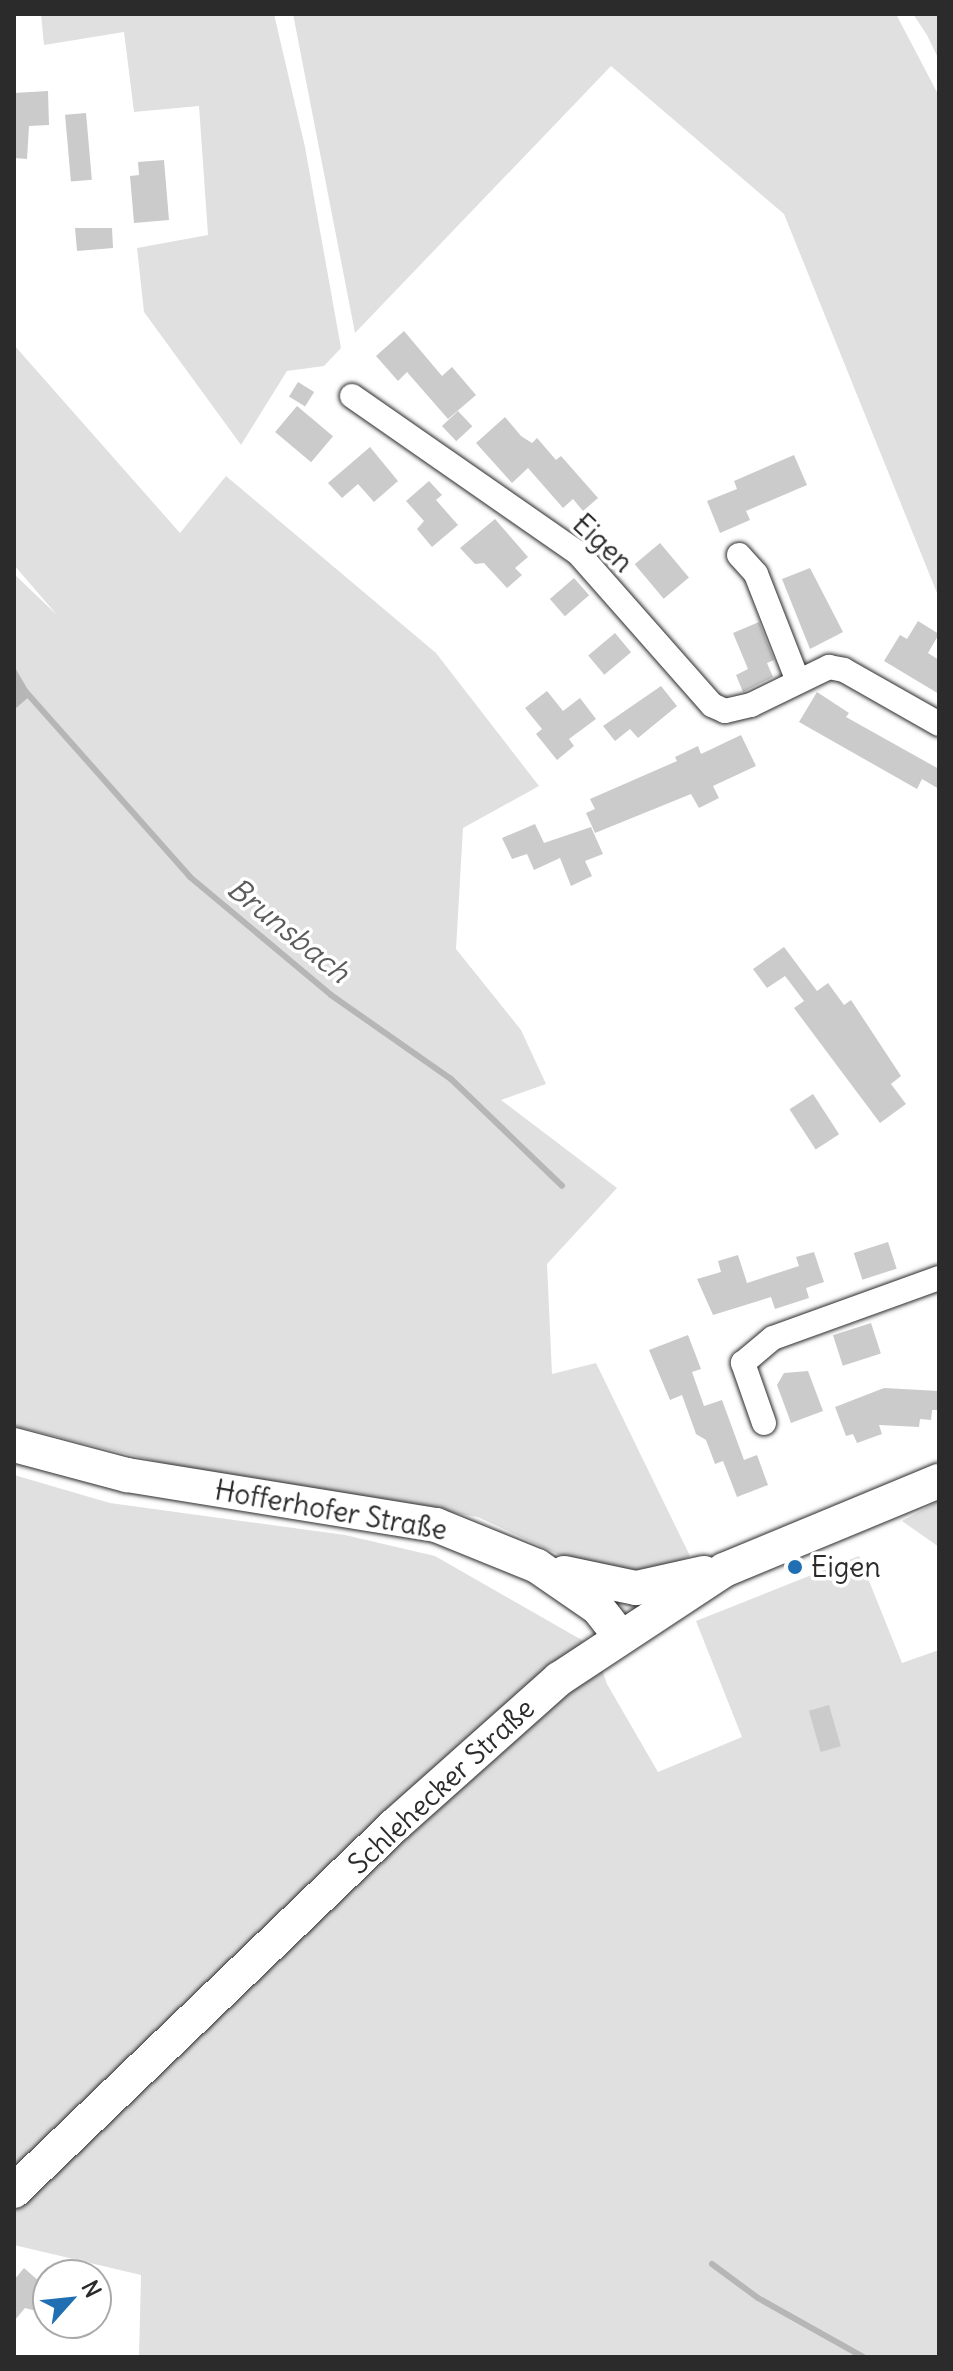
<!DOCTYPE html>
<meta charset="utf-8">
<style>
body{margin:0}
#map{position:relative;width:953px;height:2371px;overflow:hidden;background:#fff;font-family:Delius,sans-serif}
div>[style]{position:absolute}
.green>*{inset:0;background:#e0e0e0}
.water>*{inset:0;background:#b6b6b6}
.stream>*{height:6px;margin:-3px;padding:0 3px;transform-origin:3px;border-radius:3px;background:#b6b6b6}
.building>*{inset:0;background:#cbcbcb;transform-origin:0 0}
.roads{filter:drop-shadow(0 0 2px #2b2b2b) drop-shadow(0 0 2px #2b2b2b)}
.street>*{height:24px;margin:-12px;padding:0 12px;transform-origin:12px;border-radius:12px;background:#fff}
.secondary>*{height:34px;margin:-17px;padding:0 17px;transform-origin:17px;border-radius:17px;background:#fff}
.dots>*{width:22px;height:22px;translate:-50% -50%;box-sizing:border-box;border:4px solid #fff;border-radius:50%}
span{translate:-50% -50%;white-space:nowrap;text-align:center;line-height:1.15;-webkit-text-stroke:7px #fff;paint-order:stroke}
.street-label{font-size:28px;color:#2b2b2b}
.poi-label{font-size:28px;color:#2b2b2b}
.left{translate:0 -50%;text-align:left}
.water-label{font-size:30px;color:#5c5c5c;font-style:italic}
.frame{position:absolute;inset:0;border:16px solid #2b2b2b;pointer-events:none}
.north{position:absolute;left:32px;top:2259px;width:80px;height:80px;box-sizing:border-box;background:#fff;border:2px solid #aaa;border-radius:50%;rotate:63deg;font-size:22px;font-weight:700;line-height:32px;text-align:center;color:#2b2b2b}
.north::after{content:'';display:block;margin:auto;width:28px;height:36px;background:#1f6fb2;clip-path:polygon(50% 0,100% 100%,50% 72%,0 100%)}
</style>
<div id="map">
<div class="green">
<i style="clip-path:polygon(41px 14px,274px 14px,305px 147px,341px 348px,324px 366px,287px 371px,241px 445px,144px 312px,137px 248px,208px 235px,199px 106px,134px 112px,124px 32px,44px 45px)"></i>
<i style="clip-path:polygon(293px 14px,896px 14px,939px 96px,939px 598px,784px 214px,611px 66px,355px 333px)"></i>
<i style="clip-path:polygon(913px 14px,939px 14px,939px 60px,927px 35px)"></i>
<i style="clip-path:polygon(14px 345px,180px 533px,226px 476px,436px 653px,539px 786px,463px 828px,456px 949px,521px 1030px,546px 1084px,501px 1100px,617px 1188px,547px 1264px,552px 1374px,596px 1363px,690px 1556px,655px 1572px,601px 1574px,478px 1517px,195px 1471px,14px 1426px,14px 574px,57px 615px,14px 565px)"></i>
<i style="clip-path:polygon(14px 1475px,110px 1503px,345px 1535px,435px 1556px,594px 1647px,607px 1684px,658px 1772px,742px 1737px,696px 1621px,859px 1556px,902px 1663px,939px 1650px,939px 2357px,139px 2357px,141px 2275px,14px 2245px)"></i>
<i style="clip-path:polygon(939px 1501px,939px 1547px,902px 1521px)"></i>
</div>
<div class="water">
<i style="clip-path:polygon(14px 666px,31px 695px,15px 709px,14px 708px)"></i>
</div>
<div class="stream">
<i style="left:26px;top:692px;width:247px;rotate:48.4deg"></i>
<i style="left:190px;top:877px;width:184px;rotate:39.9deg"></i>
<i style="left:331px;top:995px;width:146px;rotate:35deg"></i>
<i style="left:451px;top:1079px;width:154px;rotate:43.9deg"></i>
<i style="left:712px;top:2264px;width:57px;rotate:36.5deg"></i>
<i style="left:758px;top:2298px;width:120px;rotate:29.3deg"></i>
</div>
<div class="building">
<i style="clip-path:polygon(48px 91px,49px 125px,29px 126px,27px 159px,14px 158px,14px 93px)"></i>
<i style="left:86px;top:113px;width:67px;height:21px;rotate:85deg"></i>
<i style="clip-path:polygon(164px 160px,169px 220px,134px 223px,130px 176px,139px 175px,138px 162px)"></i>
<i style="clip-path:polygon(75px 228px,112px 228px,113px 248px,77px 251px)"></i>
<i style="clip-path:polygon(404px 331px,442px 376px,452px 367px,476px 395px,448px 419px,407px 372px,398px 381px,376px 356px)"></i>
<i style="left:298px;top:382px;width:19px;height:17px;rotate:32deg"></i>
<i style="left:297px;top:406px;width:47px;height:34px;rotate:40deg"></i>
<i style="left:458px;top:411px;width:21px;height:22px;rotate:47deg"></i>
<i style="clip-path:polygon(505px 417px,521px 436px,532px 443px,537px 438px,556px 460px,561px 456px,598px 498px,583px 511px,573px 499px,563px 508px,528px 468px,512px 483px,476px 443px)"></i>
<i style="clip-path:polygon(370px 447px,398px 481px,374px 502px,358px 484px,342px 498px,328px 483px)"></i>
<i style="clip-path:polygon(794px 455px,807px 485px,746px 511px,750px 520px,720px 533px,707px 501px,737px 489px,734px 481px)"></i>
<i style="clip-path:polygon(429px 481px,442px 495px,436px 500px,458px 525px,432px 547px,417px 529px,424px 521px,406px 501px)"></i>
<i style="clip-path:polygon(495px 519px,528px 557px,515px 568px,522px 575px,507px 588px,484px 563px,475px 564px,460px 548px)"></i>
<i style="left:660px;top:543px;width:45px;height:33px;rotate:50deg"></i>
<i style="clip-path:polygon(810px 568px,843px 632px,810px 649px,782px 579px)"></i>
<i style="left:574px;top:578px;width:23px;height:32px;rotate:49deg"></i>
<i style="clip-path:polygon(918px 621px,939px 634px,928px 653px,939px 660px,939px 694px,884px 661px,900px 635px,907px 639px)"></i>
<i style="clip-path:polygon(759px 622px,774px 660px,767px 663px,773px 677px,743px 692px,736px 675px,748px 669px,733px 633px)"></i>
<i style="left:615px;top:633px;width:25px;height:35px;rotate:50deg"></i>
<i style="clip-path:polygon(661px 686px,677px 706px,638px 738px,630px 729px,615px 741px,603px 726px)"></i>
<i style="clip-path:polygon(547px 691px,563px 711px,580px 698px,596px 719px,569px 739px,574px 746px,557px 760px,536px 734px,542px 729px,525px 708px)"></i>
<i style="clip-path:polygon(817px 692px,849px 713px,846px 717px,939px 769px,939px 789px,922px 779px,917px 789px,799px 722px)"></i>
<i style="clip-path:polygon(741px 735px,756px 766px,713px 786px,719px 798px,699px 808px,691px 794px,595px 833px,586px 813px,595px 809px,590px 799px,677px 761px,675px 757px,698px 746px,701px 754px)"></i>
<i style="clip-path:polygon(535px 824px,544px 843px,591px 827px,603px 854px,585px 861px,592px 876px,571px 886px,560px 858px,534px 870px,527px 854px,512px 859px,502px 838px)"></i>
<i style="clip-path:polygon(784px 947px,817px 991px,828px 983px,844px 1005px,851px 1000px,901px 1076px,891px 1084px,906px 1104px,880px 1123px,794px 1008px,804px 1001px,785px 976px,767px 988px,753px 969px)"></i>
<i style="left:813px;top:1094px;width:48px;height:28px;rotate:57deg"></i>
<i style="left:888px;top:1242px;width:28px;height:36px;rotate:72deg"></i>
<i style="clip-path:polygon(814px 1252px,824px 1282px,806px 1288px,809px 1298px,775px 1309px,771px 1297px,713px 1315px,697px 1279px,721px 1272px,718px 1261px,738px 1255px,747px 1283px,799px 1266px,796px 1257px)"></i>
<i style="left:871px;top:1323px;width:32px;height:40px;rotate:72deg"></i>
<i style="clip-path:polygon(688px 1335px,701px 1369px,692px 1372px,704px 1406px,722px 1400px,744px 1460px,757px 1455px,768px 1485px,737px 1497px,723px 1461px,715px 1464px,706px 1440px,696px 1434px,682px 1395px,670px 1400px,649px 1350px)"></i>
<i style="clip-path:polygon(808px 1371px,823px 1411px,791px 1423px,777px 1385px,784px 1373px)"></i>
<i style="clip-path:polygon(884px 1388px,939px 1391px,939px 1410px,932px 1410px,931px 1420px,920px 1419px,919px 1427px,879px 1425px,882px 1434px,857px 1443px,853px 1434px,846px 1436px,835px 1407px)"></i>
<i style="left:829px;top:1705px;width:43px;height:21px;rotate:74deg"></i>
<i style="clip-path:polygon(24px 2268px,48px 2289px,48px 2314px,25px 2308px,14px 2321px,14px 2280px)"></i>
</div>
<div class="roads">
<div class="street">
<i style="left:352px;top:396px;width:275px;rotate:34.8deg"></i>
<i style="left:578px;top:553px;width:203px;rotate:48.6deg"></i>
<i style="left:712px;top:705px;width:14px;rotate:25deg"></i>
<i style="left:725px;top:711px;width:27px;rotate:-13deg"></i>
<i style="left:751px;top:705px;width:87px;rotate:-26deg"></i>
<i style="left:829px;top:667px;width:15px;rotate:11deg"></i>
<i style="left:844px;top:670px;width:109px;rotate:29.6deg"></i>
<i style="left:739px;top:555px;width:25px;rotate:48deg"></i>
<i style="left:756px;top:574px;width:115px;rotate:68.6deg"></i>
<i style="left:764px;top:1423px;width:64px;rotate:-109.3deg"></i>
<i style="left:743px;top:1363px;width:39px;rotate:-40deg"></i>
<i style="left:773px;top:1338px;width:177px;rotate:-19.9deg"></i>
</div>
<div class="secondary">
<i style="left:14px;top:1445px;width:117px;rotate:14.9deg"></i>
<i style="left:127px;top:1475px;width:313px;rotate:9.2deg"></i>
<i style="left:436px;top:1525px;width:109px;rotate:22.1deg"></i>
<i style="left:537px;top:1566px;width:74px;rotate:34.5deg"></i>
<i style="left:598px;top:1608px;width:36px;rotate:52deg"></i>
<i style="left:564px;top:1573px;width:74px;rotate:11.8deg"></i>
<i style="left:636px;top:1588px;width:70px;rotate:-12.4deg"></i>
<i style="left:14px;top:2191px;width:528px;rotate:-43.85deg"></i>
<i style="left:395px;top:1825px;width:220px;rotate:-41.7deg"></i>
<i style="left:559px;top:1679px;width:198px;rotate:-33.4deg"></i>
<i style="left:724px;top:1570px;width:233px;rotate:-22.5deg"></i>
</div>
</div>
<div class="dots">
<i style="left:795px;top:1567px;background:#1f6fb2"></i>
</div>
<div class="street-label">
<span style="left:603px;top:543px;rotate:43deg">Eigen</span>
<span style="left:331px;top:1510px;rotate:10deg">Hofferhofer Straße</span>
<span style="left:441px;top:1786px;rotate:-43deg">Schlehecker Straße</span>
</div>
<div class="poi-label">
<span class="left" style="left:811px;top:1567px">Eigen</span>
</div>
<div class="water-label">
<span style="left:289px;top:930px;rotate:39deg">Brunsbach</span>
</div>
<div class="frame"></div>
<div class="north">N</div>
</div>
